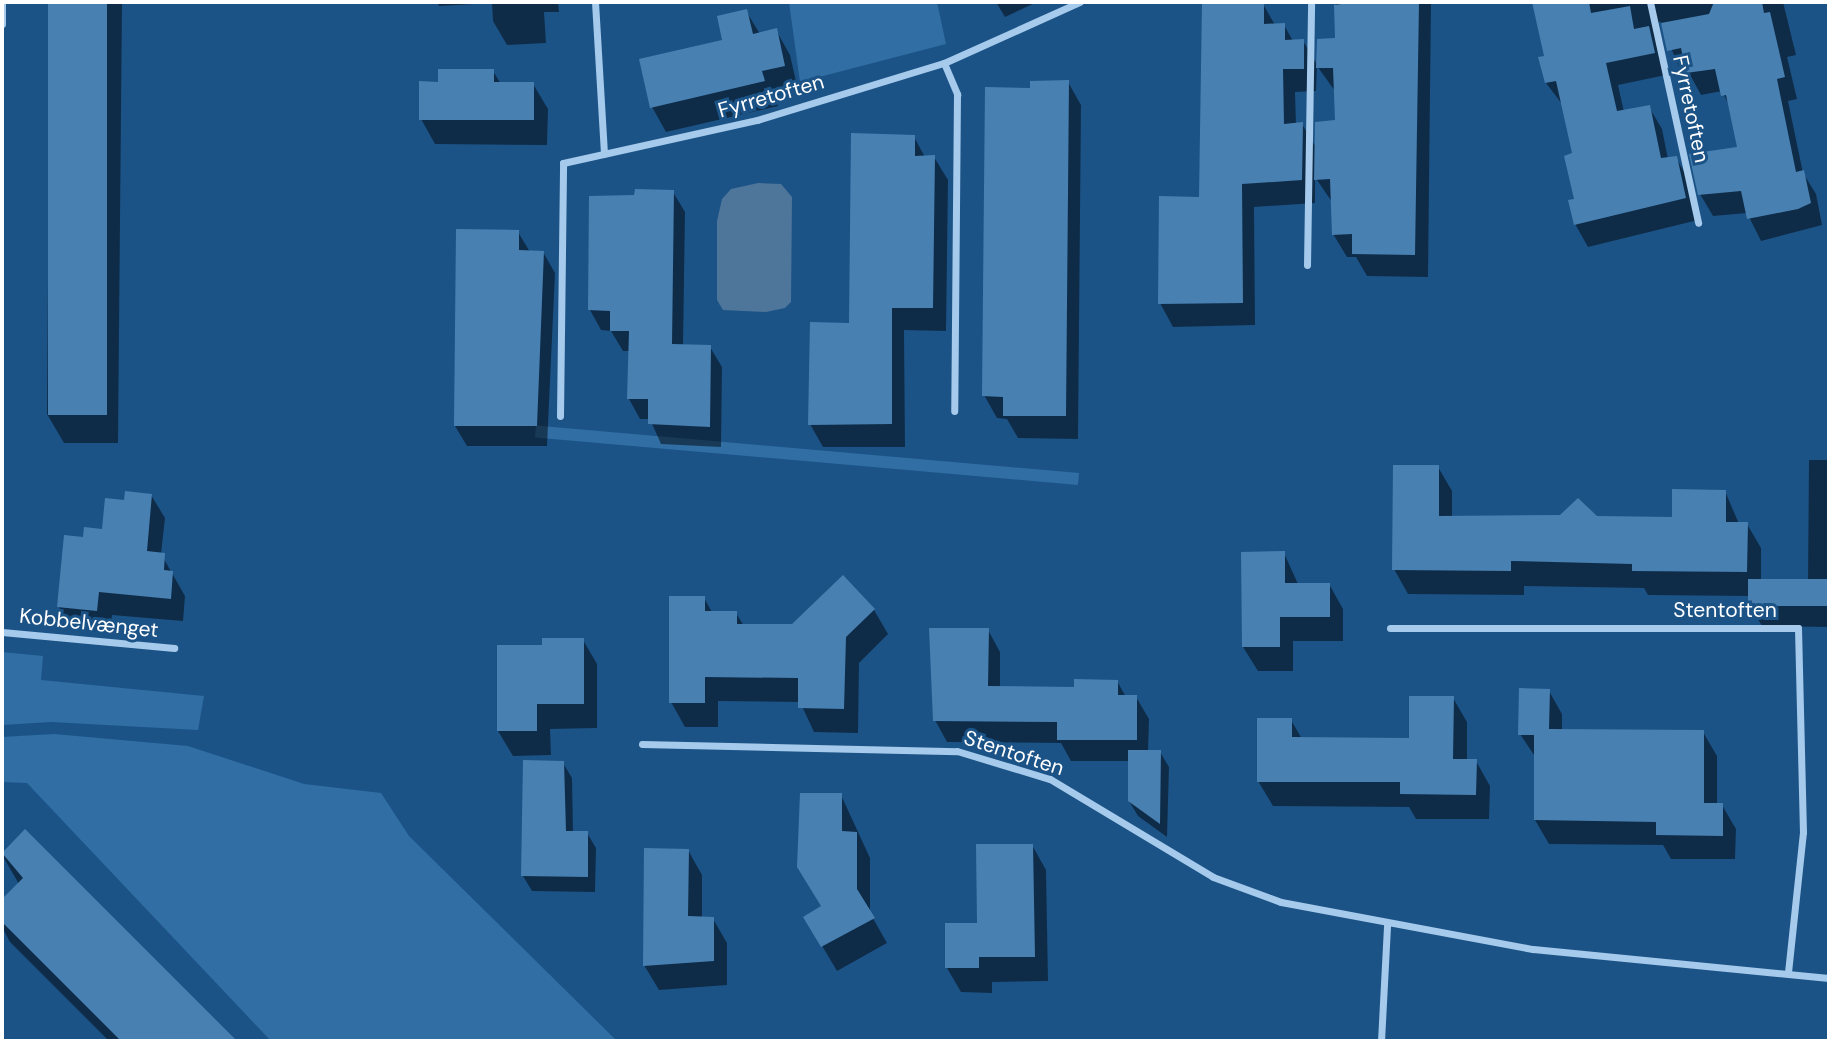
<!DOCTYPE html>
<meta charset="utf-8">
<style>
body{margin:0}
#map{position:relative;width:1831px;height:1043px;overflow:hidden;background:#1c5387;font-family:"DM Sans",sans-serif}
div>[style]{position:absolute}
.green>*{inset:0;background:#306ea4;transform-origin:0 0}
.water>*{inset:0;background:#4e759a}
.shadow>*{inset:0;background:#0007}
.building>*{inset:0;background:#4980b2;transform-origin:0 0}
.minor>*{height:7px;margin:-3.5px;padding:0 3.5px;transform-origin:3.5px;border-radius:3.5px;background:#a5caeb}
span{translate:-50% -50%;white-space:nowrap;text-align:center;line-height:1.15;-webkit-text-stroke:6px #1c5387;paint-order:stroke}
.street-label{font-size:21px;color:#fff}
.frame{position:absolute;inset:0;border:4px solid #fff;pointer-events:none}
</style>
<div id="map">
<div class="green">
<i style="clip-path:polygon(789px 2px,937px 2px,946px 44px,800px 82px)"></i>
<i style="left:1079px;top:473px;width:12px;height:545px;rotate:95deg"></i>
<i style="clip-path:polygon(2px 652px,43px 656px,41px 680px,204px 696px,198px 730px,51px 722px,2px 725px)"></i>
<i style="clip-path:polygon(54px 734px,188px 746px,304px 784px,381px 793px,409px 836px,617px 1041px,271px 1041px,27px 783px,2px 782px,2px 737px)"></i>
</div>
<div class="water">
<i style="clip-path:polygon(758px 183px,781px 184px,792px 197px,791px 302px,785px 308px,766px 312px,723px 310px,717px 300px,717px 221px,722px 199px,731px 189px)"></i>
</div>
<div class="shadow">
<i style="clip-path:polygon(50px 2px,122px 2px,118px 443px,64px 443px,47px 414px)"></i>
<i style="clip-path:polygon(437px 2px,558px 2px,559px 12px,544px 12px,546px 43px,507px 45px,493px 21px,492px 3px,439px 6px)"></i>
<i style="clip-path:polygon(996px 2px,1037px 2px,1005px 17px)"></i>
<i style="clip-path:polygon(evenodd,1336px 2px,1431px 2px,1428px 277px,1367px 276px,1356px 257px,1347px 257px,1333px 234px,1332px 202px,1315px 177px,1315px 203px,1254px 207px,1255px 325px,1173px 327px,1160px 303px,1201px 198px,1263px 4px,1275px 25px,1284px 25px,1293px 41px,1303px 41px,1318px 66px,1337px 40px,1336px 2px,1317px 66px,1335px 91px,1336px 122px,1317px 149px,1302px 124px,1296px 125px,1295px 92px,1316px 91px,1317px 66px)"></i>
<i style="clip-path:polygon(1533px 2px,1783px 2px,1796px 55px,1787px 57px,1797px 99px,1788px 101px,1803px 173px,1816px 194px,1822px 225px,1761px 241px,1747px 213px,1713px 216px,1700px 194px,1739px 149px,1731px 109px,1722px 91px,1701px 95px,1688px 71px,1681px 72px,1660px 21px,1656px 25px,1666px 75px,1618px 85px,1624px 112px,1649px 107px,1662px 129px,1668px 159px,1676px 158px,1689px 180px,1698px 220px,1588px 247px,1575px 224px,1574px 155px,1562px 104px,1546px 83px,1541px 58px,1546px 57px)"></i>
<i style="clip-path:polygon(746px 11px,760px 34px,776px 30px,790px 55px,798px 90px,775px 96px,778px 106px,666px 132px,652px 107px,724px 42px)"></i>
<i style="clip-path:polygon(493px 71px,501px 84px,533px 84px,548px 109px,547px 145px,435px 144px,421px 119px,440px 84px)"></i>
<i style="clip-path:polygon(1068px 82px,1081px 105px,1078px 439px,1018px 438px,1007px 419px,997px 418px,984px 395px,1032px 90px)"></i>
<i style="clip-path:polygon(914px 137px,925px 157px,934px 157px,948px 180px,946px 331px,904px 330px,905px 447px,823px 447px,810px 424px,851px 325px)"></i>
<i style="clip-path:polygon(673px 192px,685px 212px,683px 346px,710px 347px,722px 367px,721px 447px,661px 444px,650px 419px,640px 419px,629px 399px,630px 351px,623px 351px,611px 331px,601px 330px,590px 310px,636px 197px)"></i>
<i style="clip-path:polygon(518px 232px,530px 252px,543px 252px,555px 273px,547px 446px,467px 446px,455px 426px)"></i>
<i style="clip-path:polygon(1809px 460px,1829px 460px,1829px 641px,1828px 627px,1762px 626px,1750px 606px,1750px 596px,1648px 595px,1644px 588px,1524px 586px,1524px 595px,1408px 594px,1394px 569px,1438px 467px,1452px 491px,1452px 517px,1673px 519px,1725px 491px,1739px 524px,1747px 524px,1761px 548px,1761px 581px,1808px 581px)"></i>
<i style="clip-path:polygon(151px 495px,165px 518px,161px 554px,185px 596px,183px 621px,112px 615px,110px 633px,72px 630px,59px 607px,84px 539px,104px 530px,125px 502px)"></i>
<i style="clip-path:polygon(1284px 553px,1298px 584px,1329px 584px,1343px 609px,1343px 641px,1293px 641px,1293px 671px,1258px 671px,1243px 647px)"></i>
<i style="clip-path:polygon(704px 598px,712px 612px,736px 613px,744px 626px,793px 626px,874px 610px,888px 634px,859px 663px,858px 733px,814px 732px,800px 702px,718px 701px,718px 727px,685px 727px,671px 702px)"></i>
<i style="clip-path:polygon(988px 630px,1000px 652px,1000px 688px,1076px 689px,1117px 681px,1126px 697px,1136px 697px,1149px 719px,1148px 752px,1160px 752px,1169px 767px,1167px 837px,1138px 816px,1129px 801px,1130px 761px,1071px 761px,1061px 743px,947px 742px,935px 720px)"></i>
<i style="clip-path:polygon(583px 640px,597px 664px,597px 728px,550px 729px,551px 755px,513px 756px,498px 731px,544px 647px)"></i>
<i style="clip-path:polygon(1549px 691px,1562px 714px,1562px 730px,1703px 732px,1717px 756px,1717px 805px,1722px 805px,1736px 829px,1735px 859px,1671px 859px,1663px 845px,1549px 844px,1535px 820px,1536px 758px,1520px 734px)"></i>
<i style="clip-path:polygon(1453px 698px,1467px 722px,1467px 761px,1476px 761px,1490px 786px,1489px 819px,1416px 819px,1409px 807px,1273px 806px,1258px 781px,1291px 720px,1302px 739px,1411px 740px)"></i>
<i style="clip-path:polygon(563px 763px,572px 778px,573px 833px,587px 833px,596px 848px,595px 892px,532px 891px,523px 876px)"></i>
<i style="clip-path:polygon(841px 795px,870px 858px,870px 913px,887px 943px,837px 971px,805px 917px,823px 907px)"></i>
<i style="clip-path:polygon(25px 832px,227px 1034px,231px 1041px,109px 1041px,10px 942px,2px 927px,2px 901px,19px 884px,2px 855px)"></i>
<i style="clip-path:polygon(1032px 845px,1046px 870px,1048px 981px,992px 982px,992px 993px,961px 992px,947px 968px)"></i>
<i style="clip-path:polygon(688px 850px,702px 875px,702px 918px,713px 919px,727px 943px,727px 985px,659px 990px,644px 965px)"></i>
</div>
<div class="building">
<i style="left:48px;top:2px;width:59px;height:413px"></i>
<i style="clip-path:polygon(1202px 2px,1264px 3px,1264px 24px,1285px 23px,1285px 40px,1304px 39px,1304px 69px,1283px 69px,1284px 124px,1303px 122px,1302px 180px,1242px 184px,1243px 303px,1158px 304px,1159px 196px,1199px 197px)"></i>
<i style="clip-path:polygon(1356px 2px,1419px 2px,1415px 255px,1352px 254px,1352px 234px,1332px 235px,1330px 179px,1314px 180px,1315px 122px,1335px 120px,1333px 68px,1316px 68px,1317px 39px,1335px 38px,1334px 5px)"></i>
<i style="clip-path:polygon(1532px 2px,1589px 2px,1591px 13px,1630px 6px,1634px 29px,1649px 26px,1655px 53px,1606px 63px,1617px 111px,1650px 105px,1661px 158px,1677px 156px,1686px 198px,1574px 225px,1568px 200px,1574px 199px,1564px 156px,1572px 153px,1556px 81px,1545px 83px,1538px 57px,1544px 56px)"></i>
<i style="clip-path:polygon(1714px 2px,1762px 2px,1764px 13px,1770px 12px,1785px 77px,1777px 79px,1796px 172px,1804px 170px,1811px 203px,1798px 209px,1747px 219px,1741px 191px,1698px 195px,1689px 154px,1737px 147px,1726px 95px,1721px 96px,1715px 69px,1686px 73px,1681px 48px,1667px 51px,1661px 23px,1709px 14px)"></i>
<i style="clip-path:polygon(747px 9px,753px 34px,777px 28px,785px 66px,762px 71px,765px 81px,650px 108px,639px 59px,722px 40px,717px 16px)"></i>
<i style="clip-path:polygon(438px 69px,494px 69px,494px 82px,534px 82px,534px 120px,419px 120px,419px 81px,438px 82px)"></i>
<i style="clip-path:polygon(1069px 80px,1066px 416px,1003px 416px,1003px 397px,982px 396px,985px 87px,1030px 88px,1030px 81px)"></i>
<i style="clip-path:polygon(851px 133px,915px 135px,915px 156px,935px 155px,933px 308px,892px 308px,892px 424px,808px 425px,810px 322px,849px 323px)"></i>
<i style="clip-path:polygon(635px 189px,674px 190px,672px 344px,711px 345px,710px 427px,648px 424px,648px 399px,627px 399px,629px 331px,610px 331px,610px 311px,588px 310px,589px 196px,634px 195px)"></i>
<i style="clip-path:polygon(456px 229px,519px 230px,519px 250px,544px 251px,537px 426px,454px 426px)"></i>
<i style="clip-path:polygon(1393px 465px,1439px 465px,1439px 516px,1560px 515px,1578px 498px,1597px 516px,1672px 517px,1672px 489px,1726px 490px,1726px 522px,1748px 522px,1747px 572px,1632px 571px,1632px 564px,1511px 561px,1511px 571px,1392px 570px)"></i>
<i style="clip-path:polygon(125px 491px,152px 494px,147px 551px,165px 553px,164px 570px,173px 571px,171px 599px,99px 592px,97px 611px,57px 607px,64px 535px,83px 537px,84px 527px,102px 529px,105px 498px,124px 500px)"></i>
<i style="clip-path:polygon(1285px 551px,1285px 583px,1330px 583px,1330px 617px,1280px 617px,1280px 647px,1242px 647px,1241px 552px)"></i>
<i style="clip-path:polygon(843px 575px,875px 609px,846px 637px,844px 709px,798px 708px,798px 678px,705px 677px,705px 703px,669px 703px,669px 596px,705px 596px,705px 611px,737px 611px,737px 624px,792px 624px)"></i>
<i style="left:1748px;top:579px;width:81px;height:27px"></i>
<i style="clip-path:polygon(929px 628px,989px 628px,988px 686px,1074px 687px,1074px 679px,1118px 680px,1118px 695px,1137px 695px,1137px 740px,1057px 740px,1057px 722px,933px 721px)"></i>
<i style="clip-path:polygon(542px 638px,584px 638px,584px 704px,537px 704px,537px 731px,497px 731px,497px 645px,542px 645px)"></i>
<i style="clip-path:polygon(1519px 688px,1550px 689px,1549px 729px,1704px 730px,1704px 803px,1723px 803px,1723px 836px,1656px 835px,1656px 822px,1534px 820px,1534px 735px,1518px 735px)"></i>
<i style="clip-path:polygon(1409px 696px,1454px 696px,1453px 759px,1477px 759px,1476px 795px,1400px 794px,1400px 782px,1257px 782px,1257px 718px,1292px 718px,1292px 737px,1409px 738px)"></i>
<i style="clip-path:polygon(1128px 750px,1161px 750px,1160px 824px,1128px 801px)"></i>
<i style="clip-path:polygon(523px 760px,564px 761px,566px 831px,588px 831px,588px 877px,521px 876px)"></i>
<i style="clip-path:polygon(800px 793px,842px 793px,842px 831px,857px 832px,857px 889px,875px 918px,821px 947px,803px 917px,821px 906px,797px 867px)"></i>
<i style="clip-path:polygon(25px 829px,237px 1041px,121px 1041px,2px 922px,2px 899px,23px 878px,2px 853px)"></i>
<i style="clip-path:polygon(976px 844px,1033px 844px,1035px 957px,979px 957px,979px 968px,945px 968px,945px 923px,977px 923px)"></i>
<i style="clip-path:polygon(644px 848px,689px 849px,688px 916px,714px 917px,714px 961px,643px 966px)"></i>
</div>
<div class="minor">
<i style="left:595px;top:2px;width:152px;rotate:86.6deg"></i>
<i style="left:1650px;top:2px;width:226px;rotate:77.7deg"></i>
<i style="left:2px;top:24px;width:22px;rotate:-90deg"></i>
<i style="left:944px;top:63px;width:34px;rotate:67deg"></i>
<i style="left:957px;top:94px;width:317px;rotate:90.5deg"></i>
<i style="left:1307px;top:265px;width:263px;rotate:-89.1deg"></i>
<i style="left:560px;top:416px;width:253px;rotate:-89.3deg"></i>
<i style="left:563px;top:163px;width:199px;rotate:-12.5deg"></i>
<i style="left:757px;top:120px;width:195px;rotate:-17deg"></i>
<i style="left:944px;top:63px;width:149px;rotate:-24.2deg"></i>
<i style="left:1390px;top:628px;width:408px"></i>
<i style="left:1798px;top:628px;width:204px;rotate:88.6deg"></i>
<i style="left:1803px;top:832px;width:142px;rotate:96.1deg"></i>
<i style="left:2px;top:632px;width:173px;rotate:5.3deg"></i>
<i style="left:642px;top:744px;width:315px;rotate:1.3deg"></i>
<i style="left:957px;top:751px;width:97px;rotate:16.8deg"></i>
<i style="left:1050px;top:779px;width:190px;rotate:31deg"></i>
<i style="left:1213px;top:877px;width:72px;rotate:20.2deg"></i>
<i style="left:1281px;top:902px;width:256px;rotate:10.6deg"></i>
<i style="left:1533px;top:949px;width:297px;rotate:5.6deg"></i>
<i style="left:1381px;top:1041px;width:116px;rotate:-87deg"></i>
</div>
<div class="street-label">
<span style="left:771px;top:96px;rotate:-16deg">Fyrretoften</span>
<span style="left:1691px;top:109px;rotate:78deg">Fyrretoften</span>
<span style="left:1725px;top:610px">Stentoften</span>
<span style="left:89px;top:623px;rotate:6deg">Kobbelvænget</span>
<span style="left:1014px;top:753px;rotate:18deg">Stentoften</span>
</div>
<div class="frame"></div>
</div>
